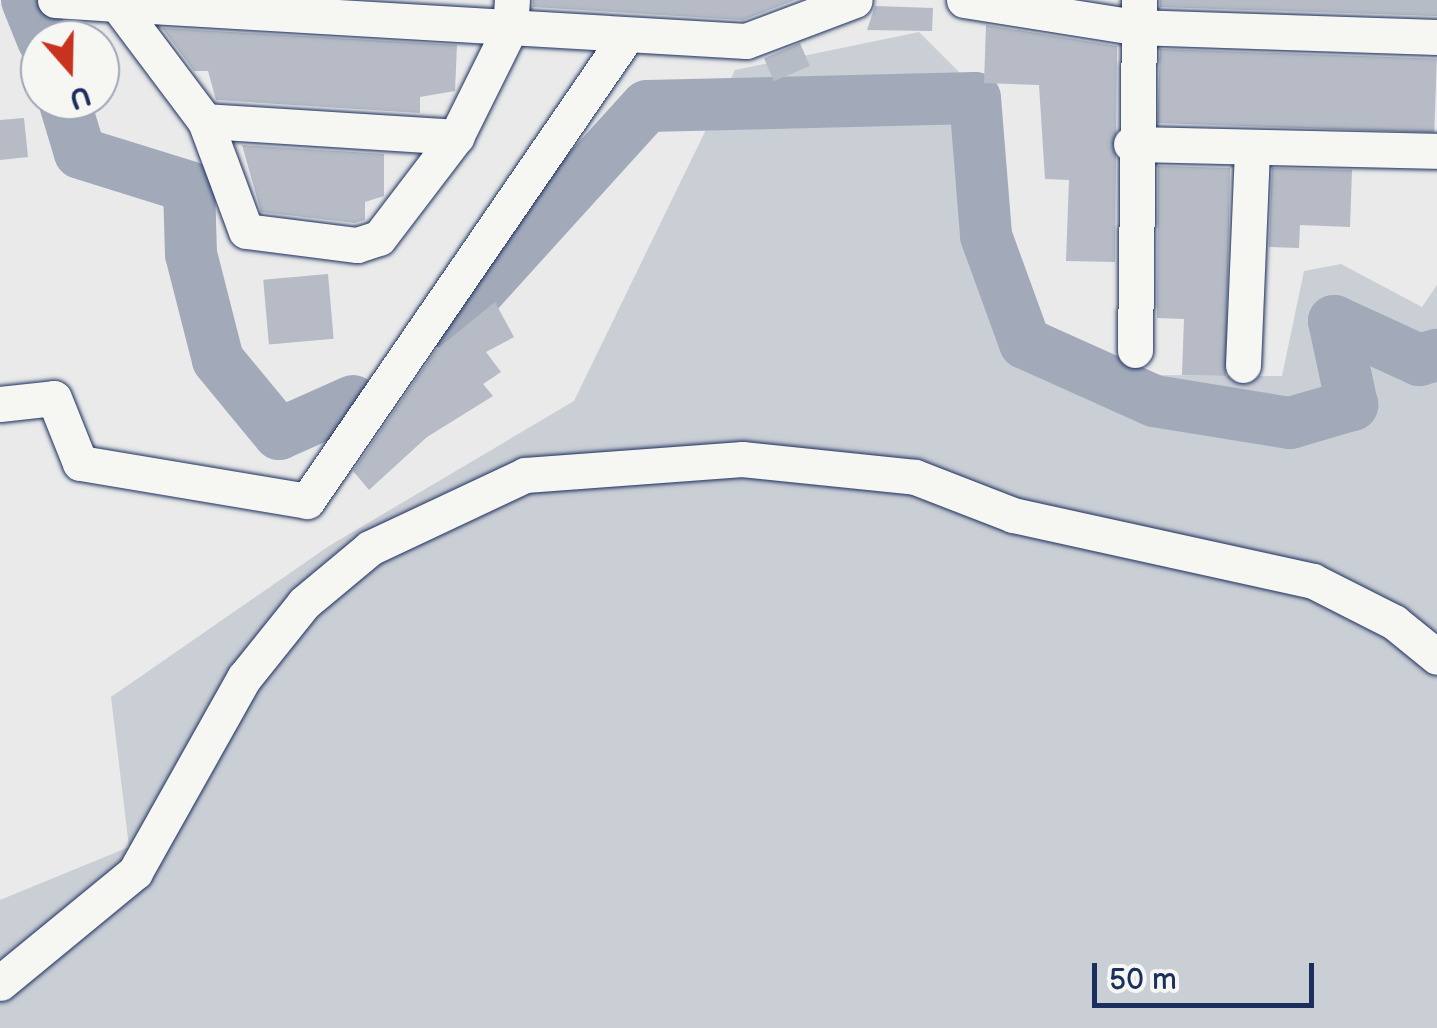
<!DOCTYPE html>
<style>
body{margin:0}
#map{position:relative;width:1437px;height:1028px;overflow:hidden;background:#e9eae9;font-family:"Balsamiq Sans",sans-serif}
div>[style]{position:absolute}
.green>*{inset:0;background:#caced5}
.river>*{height:52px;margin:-26px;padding:0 26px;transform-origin:26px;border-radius:26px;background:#a2aaba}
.building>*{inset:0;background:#b6bbc6;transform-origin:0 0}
.roads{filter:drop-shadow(0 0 2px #1b2f5e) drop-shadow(0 0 2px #1b2f5e)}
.minor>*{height:35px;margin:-17.5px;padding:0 17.5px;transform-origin:17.5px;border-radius:17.5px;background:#f6f6f2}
span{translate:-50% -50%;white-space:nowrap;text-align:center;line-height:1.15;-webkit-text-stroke:8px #f6f6f2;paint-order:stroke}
.north{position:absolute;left:20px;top:20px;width:100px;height:100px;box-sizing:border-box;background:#f6f6f2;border:2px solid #9ea6b7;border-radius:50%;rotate:160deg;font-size:28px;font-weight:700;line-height:40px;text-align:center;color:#1b2f5e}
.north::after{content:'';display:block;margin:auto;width:35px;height:45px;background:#c8321e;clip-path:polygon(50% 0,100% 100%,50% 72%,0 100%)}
.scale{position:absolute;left:1092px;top:963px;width:222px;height:45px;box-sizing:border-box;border:5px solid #1b2f5e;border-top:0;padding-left:12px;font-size:30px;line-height:35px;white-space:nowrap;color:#1b2f5e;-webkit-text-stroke:8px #f6f6f2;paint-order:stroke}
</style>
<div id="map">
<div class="green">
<i style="clip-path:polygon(919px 32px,991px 104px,999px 199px,1030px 320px,1152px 375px,1282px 376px,1304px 271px,1341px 264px,1422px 307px,1437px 285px,1437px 1028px,0 1028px,0 900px,129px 847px,111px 697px,329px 546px,574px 401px,735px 70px)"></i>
</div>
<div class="river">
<i style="left:27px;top:0;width:43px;rotate:68.2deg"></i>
<i style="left:64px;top:100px;width:55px;rotate:73.2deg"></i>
<i style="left:80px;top:153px;width:114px;rotate:17.3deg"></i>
<i style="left:189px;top:187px;width:67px;rotate:88.3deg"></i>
<i style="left:191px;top:254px;width:109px;rotate:75.7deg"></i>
<i style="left:218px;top:360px;width:96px;rotate:50.5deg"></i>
<i style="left:279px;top:434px;width:81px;rotate:-24deg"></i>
<i style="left:449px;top:324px;width:294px;rotate:-47.8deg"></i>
<i style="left:647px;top:106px;width:328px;rotate:-1.4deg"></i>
<i style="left:975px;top:98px;width:138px;rotate:85.4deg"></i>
<i style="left:986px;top:236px;width:114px;rotate:70deg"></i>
<i style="left:1025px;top:343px;width:141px;rotate:24.2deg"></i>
<i style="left:1154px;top:401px;width:138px;rotate:9.2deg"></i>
<i style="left:1290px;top:423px;width:65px;rotate:-16.2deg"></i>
<i style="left:1352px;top:405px;width:86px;rotate:-102.1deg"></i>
<i style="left:1334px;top:321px;width:94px;rotate:24.6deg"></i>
<i style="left:1419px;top:360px;width:19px;rotate:-16deg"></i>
</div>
<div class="building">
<i style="clip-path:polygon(533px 0,795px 0,743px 20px,533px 7px)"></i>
<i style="clip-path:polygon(1160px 0,1437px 0,1437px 16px,1160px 7px)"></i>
<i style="clip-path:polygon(875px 6px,933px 8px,932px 31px,867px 30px)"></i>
<i style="clip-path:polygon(986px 25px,1117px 46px,1115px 262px,1066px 261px,1069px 180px,1045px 179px,1039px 85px,984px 83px)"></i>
<i style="clip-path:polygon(162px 28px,457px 45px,455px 91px,420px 97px,420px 113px,216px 100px,208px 71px,194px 71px)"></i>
<i style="left:800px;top:43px;width:25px;height:39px;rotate:67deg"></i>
<i style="left:1160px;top:49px;width:277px;height:74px;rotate:2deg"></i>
<i style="clip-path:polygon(24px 118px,28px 157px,0 160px,0 120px)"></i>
<i style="clip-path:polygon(242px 145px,384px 154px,384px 196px,365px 202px,365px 220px,355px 223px,261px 212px)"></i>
<i style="clip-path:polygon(1158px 166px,1230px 168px,1226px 376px,1182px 375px,1184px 319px,1157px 318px)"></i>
<i style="clip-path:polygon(1272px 168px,1352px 170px,1350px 227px,1300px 225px,1299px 248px,1269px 247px)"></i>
<i style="left:328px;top:274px;width:65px;height:65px;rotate:85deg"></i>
<i style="clip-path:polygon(495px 302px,514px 337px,486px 352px,501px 372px,483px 384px,493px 396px,427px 437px,369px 490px,353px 471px,436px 350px)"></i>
</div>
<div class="roads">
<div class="minor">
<i style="left:55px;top:0;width:62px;rotate:3.7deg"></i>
<i style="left:117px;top:4px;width:146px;rotate:53.1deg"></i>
<i style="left:205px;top:121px;width:117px;rotate:69.6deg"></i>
<i style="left:246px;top:231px;width:112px;rotate:7.2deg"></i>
<i style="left:357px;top:245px;width:23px;rotate:-18deg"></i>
<i style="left:379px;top:238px;width:127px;rotate:-52.7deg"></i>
<i style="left:456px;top:137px;width:122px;rotate:-63.6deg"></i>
<i style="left:510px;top:28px;width:28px;rotate:-86deg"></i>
<i style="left:964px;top:0;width:172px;rotate:9deg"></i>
<i style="left:1134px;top:27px;width:303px;rotate:1.9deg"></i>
<i style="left:117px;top:4px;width:630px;rotate:3.37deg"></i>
<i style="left:746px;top:41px;width:116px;rotate:-20.6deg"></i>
<i style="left:205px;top:121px;width:252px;rotate:3.6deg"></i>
<i style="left:1131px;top:144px;width:306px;rotate:1.3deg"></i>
<i style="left:1135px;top:350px;width:350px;rotate:-89.3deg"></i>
<i style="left:1243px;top:365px;width:215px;rotate:-87.6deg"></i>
<i style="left:0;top:404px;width:54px;rotate:-6.3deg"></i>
<i style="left:54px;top:398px;width:70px;rotate:68.2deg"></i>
<i style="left:80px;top:463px;width:230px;rotate:9.5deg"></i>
<i style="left:307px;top:501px;width:565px;rotate:-55.52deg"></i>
<i style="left:0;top:983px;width:175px;rotate:-39.4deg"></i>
<i style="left:135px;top:872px;width:223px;rotate:-60.7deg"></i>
<i style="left:244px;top:678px;width:96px;rotate:-51.3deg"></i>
<i style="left:304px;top:603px;width:86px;rotate:-39.8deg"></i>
<i style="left:370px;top:548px;width:171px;rotate:-25.2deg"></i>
<i style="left:525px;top:475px;width:218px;rotate:-4.2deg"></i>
<i style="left:742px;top:459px;width:174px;rotate:5.9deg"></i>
<i style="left:915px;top:477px;width:105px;rotate:21.2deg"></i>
<i style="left:1013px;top:515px;width:307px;rotate:12.4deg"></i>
<i style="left:1313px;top:581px;width:91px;rotate:26.8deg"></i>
<i style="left:1394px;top:622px;width:55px;rotate:39.1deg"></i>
</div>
</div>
<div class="north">U</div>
<div class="scale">50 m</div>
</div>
